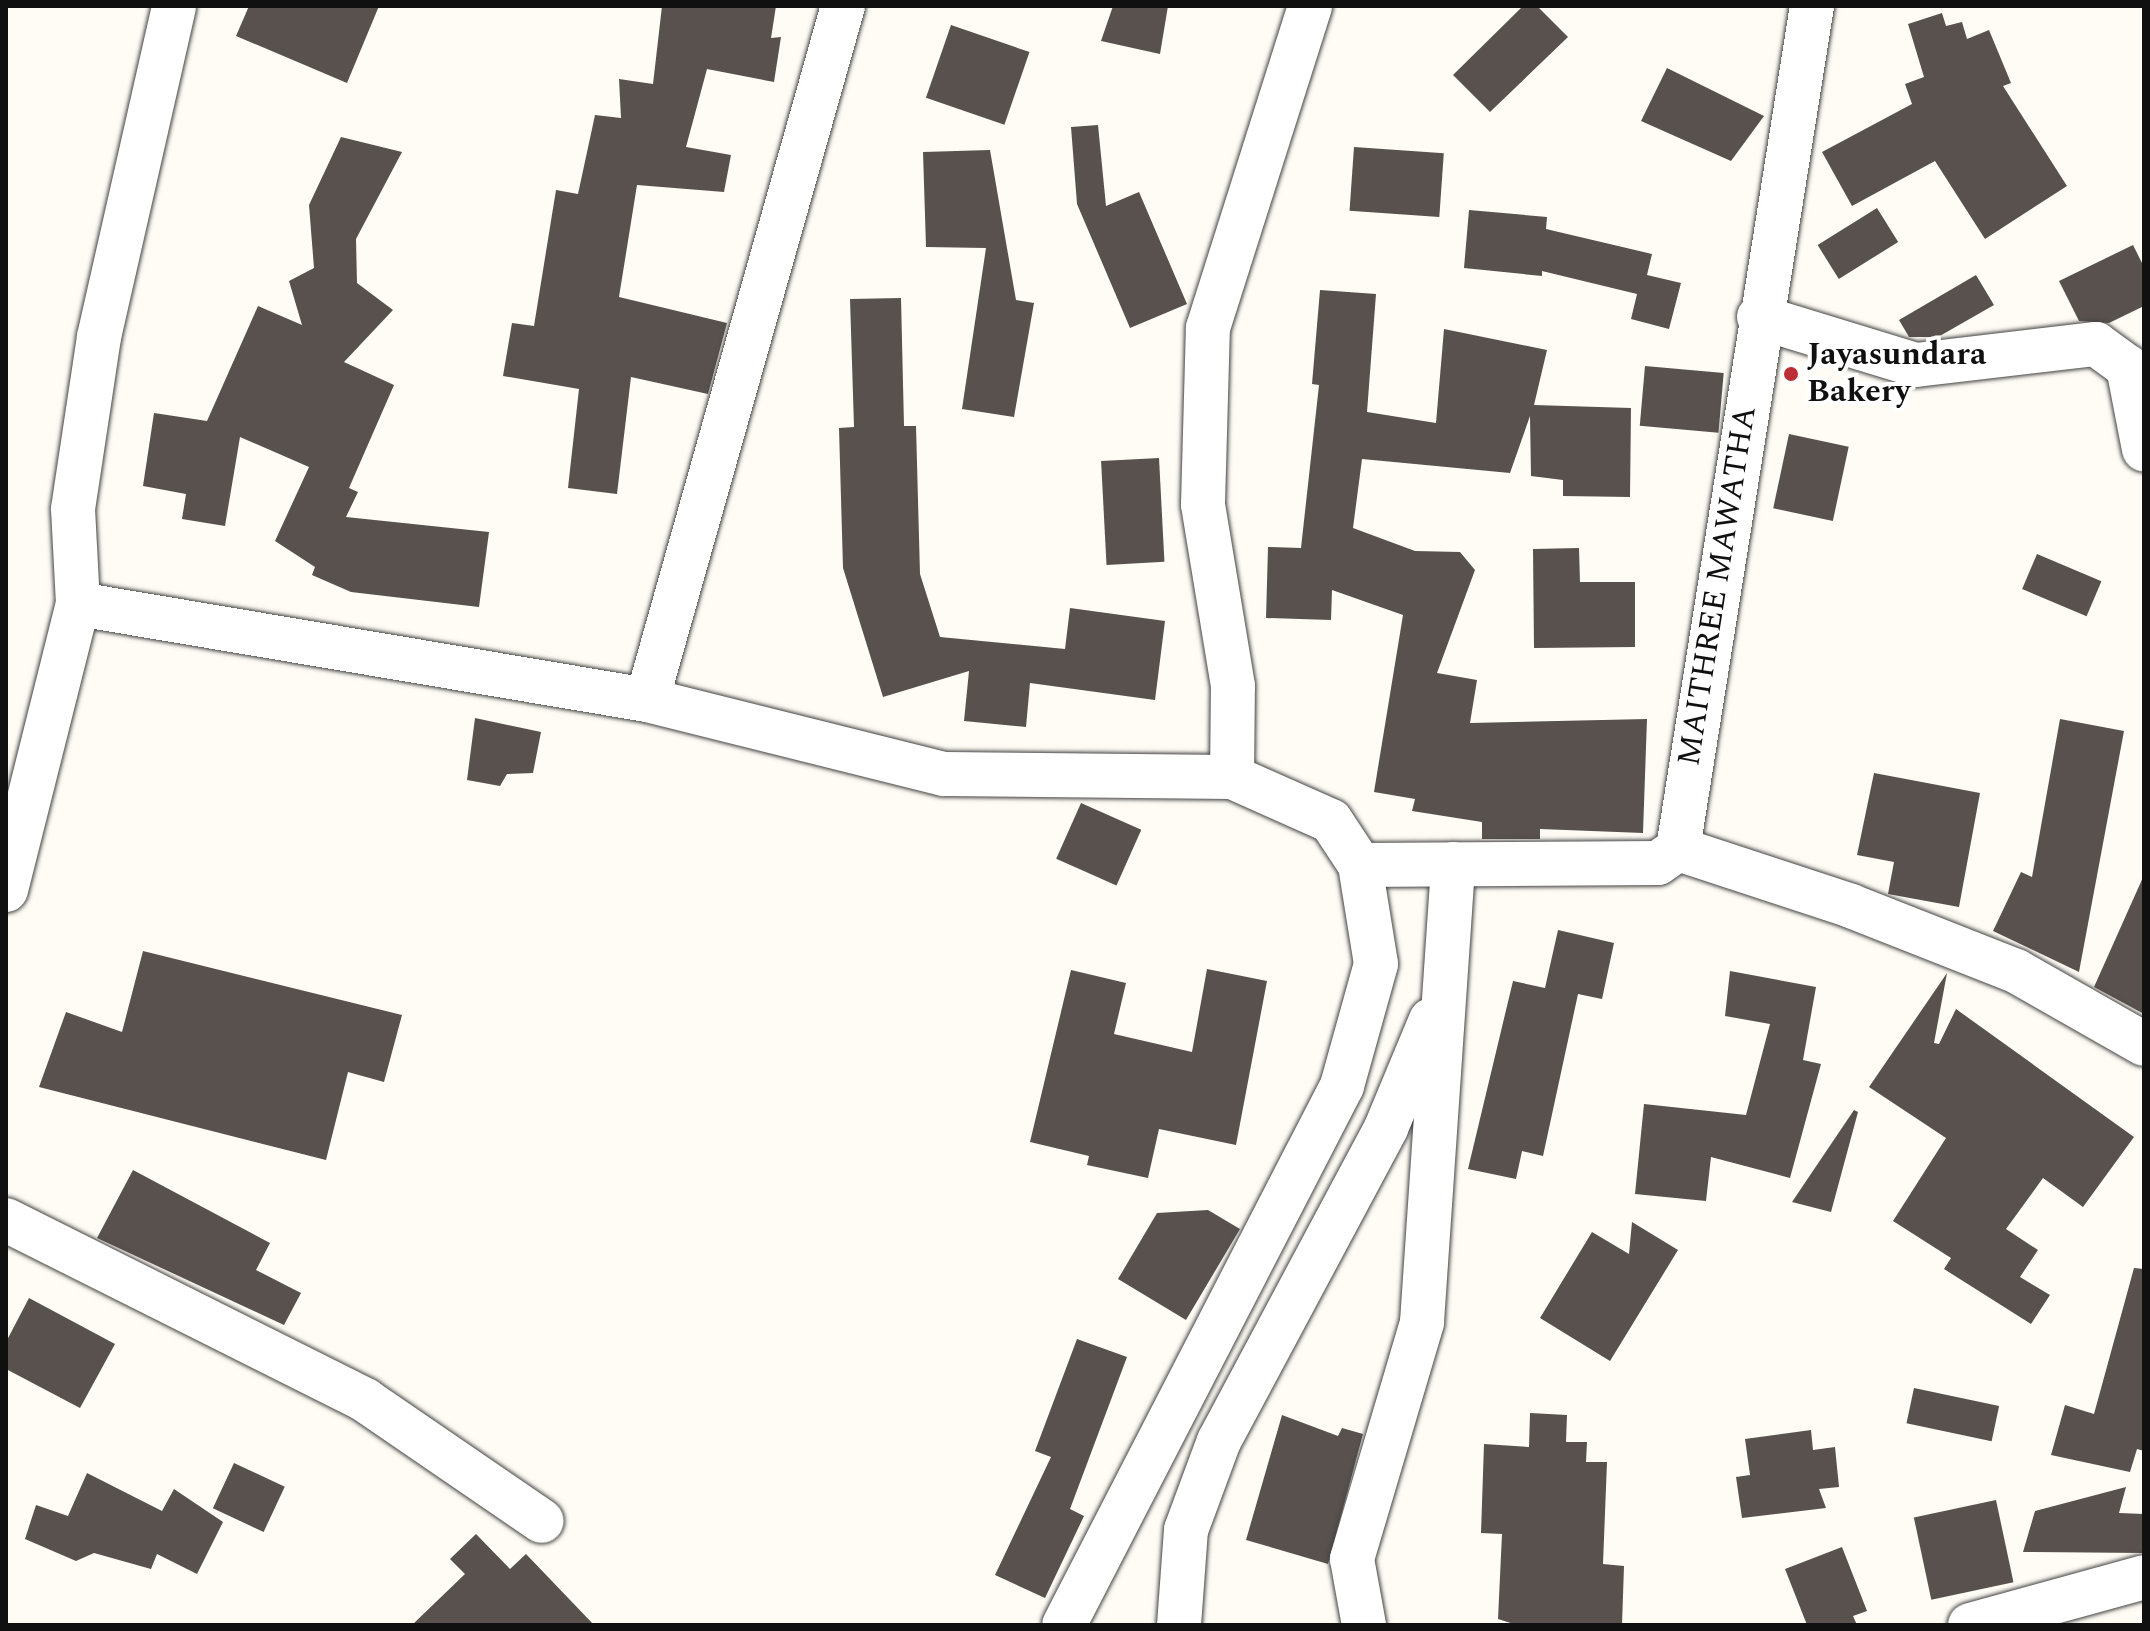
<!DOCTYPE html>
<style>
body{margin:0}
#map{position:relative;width:2150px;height:1631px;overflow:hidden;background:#fefcf4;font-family:Spectral,serif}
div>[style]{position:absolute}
.building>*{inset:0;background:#58514d;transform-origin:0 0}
.roads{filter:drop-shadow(0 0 2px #434343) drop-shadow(0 0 2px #434343)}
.minor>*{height:44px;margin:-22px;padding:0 22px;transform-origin:22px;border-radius:22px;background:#fff}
.dots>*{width:22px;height:22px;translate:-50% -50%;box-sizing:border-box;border:4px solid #fff;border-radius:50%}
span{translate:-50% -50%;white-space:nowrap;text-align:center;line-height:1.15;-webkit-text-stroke:8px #fff;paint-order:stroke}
.poi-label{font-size:32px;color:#101010;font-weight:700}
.left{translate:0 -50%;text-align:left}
.street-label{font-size:32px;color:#101010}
.frame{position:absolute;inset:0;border:8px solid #101010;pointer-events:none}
</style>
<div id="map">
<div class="building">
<i style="clip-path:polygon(249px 6px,379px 6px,347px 83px,236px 36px)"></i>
<i style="clip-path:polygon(662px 6px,776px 6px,771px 38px,781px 37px,774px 82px,707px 69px,686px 147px,731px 155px,724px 192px,637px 185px,619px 297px,727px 323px,708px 394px,631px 377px,617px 494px,568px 488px,579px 389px,503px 376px,512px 323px,534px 326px,556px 190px,578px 194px,595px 115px,621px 118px,619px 79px,653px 84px)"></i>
<i style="clip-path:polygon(1113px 6px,1168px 6px,1160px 54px,1101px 41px)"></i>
<i style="clip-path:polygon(1523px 6px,1537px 6px,1568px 37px,1490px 112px,1453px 75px)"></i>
<i style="clip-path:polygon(1942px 13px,1946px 26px,1962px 22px,1967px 39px,1989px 30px,2011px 83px,2003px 86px,2067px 186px,1985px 239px,1935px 161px,1852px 206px,1822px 152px,1912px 104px,1905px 84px,1924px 77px,1908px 24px)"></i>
<i style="left:951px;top:25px;width:83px;height:77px;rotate:19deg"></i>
<i style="clip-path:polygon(1667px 68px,1764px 116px,1731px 161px,1641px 121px)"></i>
<i style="clip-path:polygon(1098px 125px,1106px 206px,1139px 192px,1187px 304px,1130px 328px,1077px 204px,1071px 127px)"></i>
<i style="clip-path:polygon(341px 137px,402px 152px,356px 239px,357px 283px,393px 310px,344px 362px,394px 385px,349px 488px,358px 492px,346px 517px,489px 532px,479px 607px,351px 592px,312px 575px,315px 567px,275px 541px,309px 467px,240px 437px,225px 526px,182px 519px,186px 494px,143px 486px,154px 413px,207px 421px,258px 306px,302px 325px,289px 281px,314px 268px,309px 205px)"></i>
<i style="left:1354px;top:147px;width:90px;height:64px;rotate:4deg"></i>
<i style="clip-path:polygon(990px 150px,1016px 300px,1034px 303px,1014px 417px,962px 409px,986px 248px,926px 247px,923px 152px)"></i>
<i style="left:1877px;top:208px;width:40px;height:70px;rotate:58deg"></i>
<i style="clip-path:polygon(1469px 210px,1547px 217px,1546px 229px,1652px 254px,1647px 275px,1681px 283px,1669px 329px,1631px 319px,1637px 294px,1542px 271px,1542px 276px,1464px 268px)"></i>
<i style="clip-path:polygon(2133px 245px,2144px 267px,2144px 306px,2109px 323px,2079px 321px,2059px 281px)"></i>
<i style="clip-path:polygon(1976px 275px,1994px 305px,1938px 337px,1909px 337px,1899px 320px)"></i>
<i style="clip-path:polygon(1320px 290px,1376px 294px,1367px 412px,1436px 423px,1444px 329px,1547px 350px,1534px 405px,1631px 408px,1630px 497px,1563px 496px,1563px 480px,1531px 476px,1530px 416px,1510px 473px,1362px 459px,1353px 528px,1415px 551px,1460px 552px,1475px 570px,1437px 673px,1477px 680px,1470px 723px,1647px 719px,1643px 833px,1540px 829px,1540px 839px,1482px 839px,1482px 822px,1412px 811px,1415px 799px,1374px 792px,1403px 615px,1332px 590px,1331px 620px,1266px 618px,1268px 547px,1301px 548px,1319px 385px,1312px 384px)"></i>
<i style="clip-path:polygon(901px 298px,904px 426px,916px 426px,920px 574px,940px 637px,1065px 649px,1070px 608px,1165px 621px,1155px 700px,1030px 683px,1026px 727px,964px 721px,969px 671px,883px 697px,843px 568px,839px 428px,854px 427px,850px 299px)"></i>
<i style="left:1645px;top:366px;width:79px;height:60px;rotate:5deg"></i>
<i style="left:1789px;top:434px;width:61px;height:76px;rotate:12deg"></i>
<i style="left:1159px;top:458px;width:104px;height:58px;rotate:87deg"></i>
<i style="clip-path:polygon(1579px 548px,1580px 582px,1635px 582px,1635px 647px,1534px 648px,1533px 549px)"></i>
<i style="left:2037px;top:554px;width:70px;height:38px;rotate:23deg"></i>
<i style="clip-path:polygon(475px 718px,541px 732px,533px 773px,507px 774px,500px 786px,467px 780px)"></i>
<i style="clip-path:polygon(2060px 719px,2124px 731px,2079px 972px,1993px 931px,2021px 872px,2032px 877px)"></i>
<i style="clip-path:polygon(1874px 773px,1980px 793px,1959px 907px,1888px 894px,1894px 862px,1857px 855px)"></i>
<i style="left:1081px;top:803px;width:66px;height:61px;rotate:24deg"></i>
<i style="clip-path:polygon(2144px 875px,2144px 1014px,2094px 987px)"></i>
<i style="clip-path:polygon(1558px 930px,1614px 943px,1602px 999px,1578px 994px,1543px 1156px,1522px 1151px,1516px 1179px,1468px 1169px,1513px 981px,1545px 988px)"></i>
<i style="clip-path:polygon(143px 951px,402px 1015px,384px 1082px,348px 1072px,326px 1160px,39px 1087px,66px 1012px,122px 1032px)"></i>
<i style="clip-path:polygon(1207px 969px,1267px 981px,1236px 1145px,1159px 1129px,1148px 1178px,1087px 1165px,1089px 1156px,1030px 1142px,1071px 970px,1126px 983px,1114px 1034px,1192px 1052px)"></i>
<i style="clip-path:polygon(1730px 971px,1816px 987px,1803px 1060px,1821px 1064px,1790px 1178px,1711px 1157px,1706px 1201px,1635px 1194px,1644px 1104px,1746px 1115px,1770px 1024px,1725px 1016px)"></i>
<i style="clip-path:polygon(1947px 973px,1934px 1043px,1939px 1044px,1956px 1009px,2134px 1137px,2083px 1207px,2043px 1178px,2006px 1229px,2038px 1250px,2020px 1277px,2050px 1295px,2031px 1324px,1944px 1269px,1951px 1258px,1893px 1221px,1946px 1138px,1869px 1087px)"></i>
<i style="clip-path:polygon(1854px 1110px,1858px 1112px,1831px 1212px,1792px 1202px)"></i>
<i style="clip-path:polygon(133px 1170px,270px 1243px,256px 1270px,301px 1293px,284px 1325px,97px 1238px)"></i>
<i style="clip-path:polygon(1208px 1210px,1240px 1229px,1186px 1320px,1118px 1279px,1157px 1213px)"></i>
<i style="clip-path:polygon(1632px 1222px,1678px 1250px,1610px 1361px,1540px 1318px,1592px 1232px,1629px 1254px)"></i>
<i style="clip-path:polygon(2134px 1268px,2144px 1269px,2144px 1451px,2137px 1449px,2130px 1472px,2051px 1455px,2065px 1405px,2094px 1414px)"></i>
<i style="clip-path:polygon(29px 1298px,115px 1344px,80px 1408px,6px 1369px,6px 1342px)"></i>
<i style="clip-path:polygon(1077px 1339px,1127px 1357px,1070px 1509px,1084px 1516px,1045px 1598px,995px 1575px,1051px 1457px,1035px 1451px)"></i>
<i style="left:1914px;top:1388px;width:87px;height:36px;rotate:12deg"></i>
<i style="clip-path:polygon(1530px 1413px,1567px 1415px,1566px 1442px,1587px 1442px,1586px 1462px,1607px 1462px,1603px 1564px,1624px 1566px,1622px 1625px,1517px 1625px,1498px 1619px,1502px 1534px,1481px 1533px,1484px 1444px,1529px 1447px)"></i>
<i style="clip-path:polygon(1282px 1415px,1338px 1436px,1342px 1428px,1363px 1434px,1328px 1564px,1246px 1540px)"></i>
<i style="clip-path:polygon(1811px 1430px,1813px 1450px,1835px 1447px,1839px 1487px,1819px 1489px,1826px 1508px,1742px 1518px,1736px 1477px,1750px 1475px,1745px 1439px)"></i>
<i style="left:234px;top:1463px;width:56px;height:50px;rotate:25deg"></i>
<i style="clip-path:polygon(87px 1473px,162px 1511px,174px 1489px,223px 1522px,197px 1574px,157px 1554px,151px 1569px,94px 1553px,76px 1561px,25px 1539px,36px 1505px,68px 1516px)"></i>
<i style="clip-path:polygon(2126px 1487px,2119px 1513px,2144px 1514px,2144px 1553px,2023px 1552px,2035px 1511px)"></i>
<i style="left:1996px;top:1500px;width:84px;height:84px;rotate:78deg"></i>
<i style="clip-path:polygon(476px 1534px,510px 1569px,526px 1554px,594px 1625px,412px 1625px,465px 1574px,450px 1559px)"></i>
<i style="clip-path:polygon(1842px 1547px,1867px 1611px,1853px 1616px,1857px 1625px,1807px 1625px,1785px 1569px)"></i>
</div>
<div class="roads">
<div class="minor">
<i style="left:1759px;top:317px;width:164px;rotate:17deg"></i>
<i style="left:1916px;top:365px;width:181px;rotate:-6.7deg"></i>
<i style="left:2096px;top:344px;width:39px;rotate:36deg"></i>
<i style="left:2128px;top:367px;width:84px;rotate:79deg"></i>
<i style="left:78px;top:604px;width:577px;rotate:9.58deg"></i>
<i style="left:647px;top:700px;width:306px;rotate:14deg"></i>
<i style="left:944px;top:774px;width:288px;rotate:0.6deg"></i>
<i style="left:1232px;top:777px;width:108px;rotate:24deg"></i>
<i style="left:1331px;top:821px;width:53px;rotate:56.6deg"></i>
<i style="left:1360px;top:865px;width:100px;rotate:80.8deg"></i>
<i style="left:1376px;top:964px;width:127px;rotate:105.6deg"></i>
<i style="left:1342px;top:1086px;width:606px;rotate:117.28deg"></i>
<i style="left:647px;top:700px;width:721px;rotate:-74.23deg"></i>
<i style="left:1232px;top:777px;width:91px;rotate:-89.4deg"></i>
<i style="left:1233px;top:686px;width:184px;rotate:-99.4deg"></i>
<i style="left:1203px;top:504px;width:176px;rotate:-88.4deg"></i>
<i style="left:1208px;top:328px;width:338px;rotate:-72.4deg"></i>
<i style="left:1678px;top:849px;width:182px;rotate:18.2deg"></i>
<i style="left:1851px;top:906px;width:177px;rotate:21.5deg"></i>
<i style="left:2016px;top:971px;width:147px;rotate:29.7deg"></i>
<i style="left:1360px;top:865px;width:298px;rotate:-0.4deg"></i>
<i style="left:1658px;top:863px;width:24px;rotate:-35deg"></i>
<i style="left:1678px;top:849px;width:854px;rotate:-80.97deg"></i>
<i style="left:6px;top:890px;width:295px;rotate:-75.9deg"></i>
<i style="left:78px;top:604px;width:95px;rotate:-93deg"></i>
<i style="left:73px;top:509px;width:174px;rotate:-81.4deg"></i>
<i style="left:99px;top:337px;width:339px;rotate:-77.2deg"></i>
<i style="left:6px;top:1220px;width:402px;rotate:26.6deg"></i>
<i style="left:365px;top:1400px;width:214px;rotate:34.4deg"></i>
<i style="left:1179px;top:1625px;width:95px;rotate:-85.8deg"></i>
<i style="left:1186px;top:1530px;width:95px;rotate:-69.7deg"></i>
<i style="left:1219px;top:1441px;width:355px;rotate:-61.9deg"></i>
<i style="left:1386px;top:1128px;width:117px;rotate:-67.4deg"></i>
<i style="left:1364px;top:1625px;width:67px;rotate:-100.3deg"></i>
<i style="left:1352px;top:1559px;width:247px;rotate:-73.5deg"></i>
<i style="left:1422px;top:1322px;width:459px;rotate:-86.1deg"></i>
<i style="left:1970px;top:1625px;width:180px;rotate:-15.4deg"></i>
</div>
</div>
<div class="dots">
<i style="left:1791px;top:374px;background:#ba2e35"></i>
</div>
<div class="poi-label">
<span class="left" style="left:1807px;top:374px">Jayasundara<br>Bakery</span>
</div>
<div class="street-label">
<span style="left:1718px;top:586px;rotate:-81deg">MAITHREE MAWATHA</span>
</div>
<div class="frame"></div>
</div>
